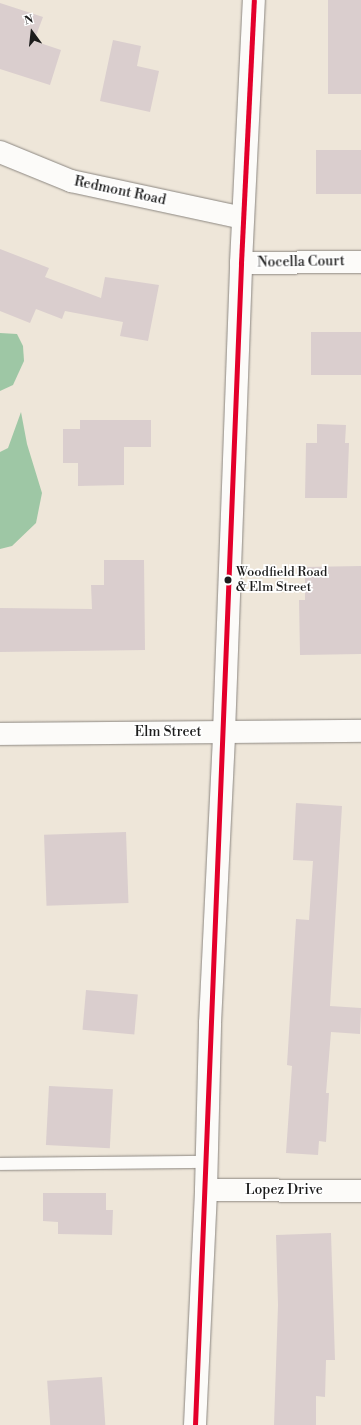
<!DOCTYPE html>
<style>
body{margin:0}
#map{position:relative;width:361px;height:1425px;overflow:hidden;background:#eee6d9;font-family:"Libre Bodoni",serif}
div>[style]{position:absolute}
.forest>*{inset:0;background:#9ec7a5}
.building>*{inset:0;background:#dacece;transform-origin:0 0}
.roads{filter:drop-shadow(0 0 1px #8c8781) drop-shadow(0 0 1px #8c8781)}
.service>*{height:12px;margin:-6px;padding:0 6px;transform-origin:6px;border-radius:6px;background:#fcfbf9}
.minor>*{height:22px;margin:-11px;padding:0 11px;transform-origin:11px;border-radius:11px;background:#fcfbf9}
.secondary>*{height:22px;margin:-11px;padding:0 11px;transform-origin:11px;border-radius:11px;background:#fcfbf9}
.bus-1>*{height:5px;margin:-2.5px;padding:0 2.5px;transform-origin:2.5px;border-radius:2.5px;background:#e4002b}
.dots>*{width:11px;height:11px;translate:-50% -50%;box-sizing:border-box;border:2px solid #fff;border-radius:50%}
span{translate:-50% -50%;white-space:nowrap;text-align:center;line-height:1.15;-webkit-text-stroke:3.5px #fff;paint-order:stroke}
.bus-label{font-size:13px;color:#1c1c1c}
.left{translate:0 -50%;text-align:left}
.street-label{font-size:14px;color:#1c1c1c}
.north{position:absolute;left:12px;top:12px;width:40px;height:40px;-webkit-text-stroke:3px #fff;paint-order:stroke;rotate:345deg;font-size:11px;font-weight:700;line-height:16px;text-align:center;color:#1c1c1c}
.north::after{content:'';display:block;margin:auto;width:14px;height:18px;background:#1c1c1c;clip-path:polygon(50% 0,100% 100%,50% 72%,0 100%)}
</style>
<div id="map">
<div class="forest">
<i style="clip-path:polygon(0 333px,17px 334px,23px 346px,24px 361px,13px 385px,0 391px)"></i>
<i style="clip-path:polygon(21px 412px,27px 444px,42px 493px,36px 523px,12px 546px,0 549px,0 452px,8px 448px)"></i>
</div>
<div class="building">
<i style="left:328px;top:0;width:33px;height:94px"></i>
<i style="clip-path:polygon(0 3px,43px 17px,34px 41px,61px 50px,50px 85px,0 69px)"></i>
<i style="clip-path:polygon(113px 40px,141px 46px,137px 66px,159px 71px,150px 112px,100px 101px)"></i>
<i style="left:316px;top:150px;width:45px;height:44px"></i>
<i style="clip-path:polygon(0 249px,49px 268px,45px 277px,101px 298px,105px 277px,159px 285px,148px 341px,120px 336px,123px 322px,65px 311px,62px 319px,36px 309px,30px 323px,0 311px)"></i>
<i style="left:311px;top:332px;width:50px;height:43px"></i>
<i style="clip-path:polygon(80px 420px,151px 420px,151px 447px,124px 447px,124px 485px,78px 486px,78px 463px,63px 463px,63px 429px,80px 429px)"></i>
<i style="clip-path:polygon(317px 424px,346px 425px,345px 443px,349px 443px,347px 498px,305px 498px,306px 443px,317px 443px)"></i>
<i style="clip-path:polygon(104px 560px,144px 560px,145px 650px,0 652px,0 608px,92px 609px,91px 585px,104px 585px)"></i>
<i style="clip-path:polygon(361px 566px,361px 654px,300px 655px,299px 600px,305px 600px,305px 567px)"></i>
<i style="clip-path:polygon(296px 803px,342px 806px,330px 1006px,361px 1008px,360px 1034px,331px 1032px,326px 1093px,329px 1093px,326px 1142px,319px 1141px,318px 1155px,286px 1153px,292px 1066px,287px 1065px,296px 919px,309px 920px,313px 861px,293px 860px)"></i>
<i style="left:126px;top:832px;width:71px;height:82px;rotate:88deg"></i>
<i style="left:86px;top:990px;width:52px;height:40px;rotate:5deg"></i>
<i style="left:49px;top:1086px;width:64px;height:59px;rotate:3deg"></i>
<i style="clip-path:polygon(43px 1193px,106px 1193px,106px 1210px,113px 1210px,112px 1235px,58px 1234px,58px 1222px,43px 1221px)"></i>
<i style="clip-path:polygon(331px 1233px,335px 1360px,326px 1360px,325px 1397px,316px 1396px,316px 1425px,274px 1425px,278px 1305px,276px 1235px)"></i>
<i style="left:102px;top:1377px;width:48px;height:55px;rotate:86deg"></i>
</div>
<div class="roads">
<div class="service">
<i style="left:0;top:1164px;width:207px;rotate:-0.6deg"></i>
</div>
<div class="minor">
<i style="left:0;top:152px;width:77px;rotate:22.2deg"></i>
<i style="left:71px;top:181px;width:176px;rotate:12.1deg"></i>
<i style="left:241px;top:263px;width:120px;rotate:-0.5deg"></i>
<i style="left:0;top:734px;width:361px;rotate:-0.5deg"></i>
<i style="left:206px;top:1190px;width:155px;rotate:0.4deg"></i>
</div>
<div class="secondary">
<i style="left:195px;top:1425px;width:235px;rotate:-87.3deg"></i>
<i style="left:206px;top:1190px;width:167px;rotate:-88.6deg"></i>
<i style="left:210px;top:1023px;width:291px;rotate:-87.2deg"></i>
<i style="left:224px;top:732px;width:469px;rotate:-87.9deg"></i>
<i style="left:241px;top:263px;width:263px;rotate:-87.2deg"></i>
</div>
</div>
<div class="bus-1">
<i style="left:195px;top:1425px;width:1163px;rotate:-87.73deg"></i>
<i style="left:241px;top:263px;width:263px;rotate:-87.2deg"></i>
</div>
<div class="dots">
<i style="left:228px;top:580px;background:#1c1c1c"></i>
</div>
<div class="bus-label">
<span class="left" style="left:236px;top:580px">Woodfield Road<br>&amp; Elm Street</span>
</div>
<div class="street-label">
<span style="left:120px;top:191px;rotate:12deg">Redmont Road</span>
<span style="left:301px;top:262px;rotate:-1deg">Nocella Court</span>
<span style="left:168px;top:732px">Elm Street</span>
<span style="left:284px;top:1190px">Lopez Drive</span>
</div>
<div class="north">N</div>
</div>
